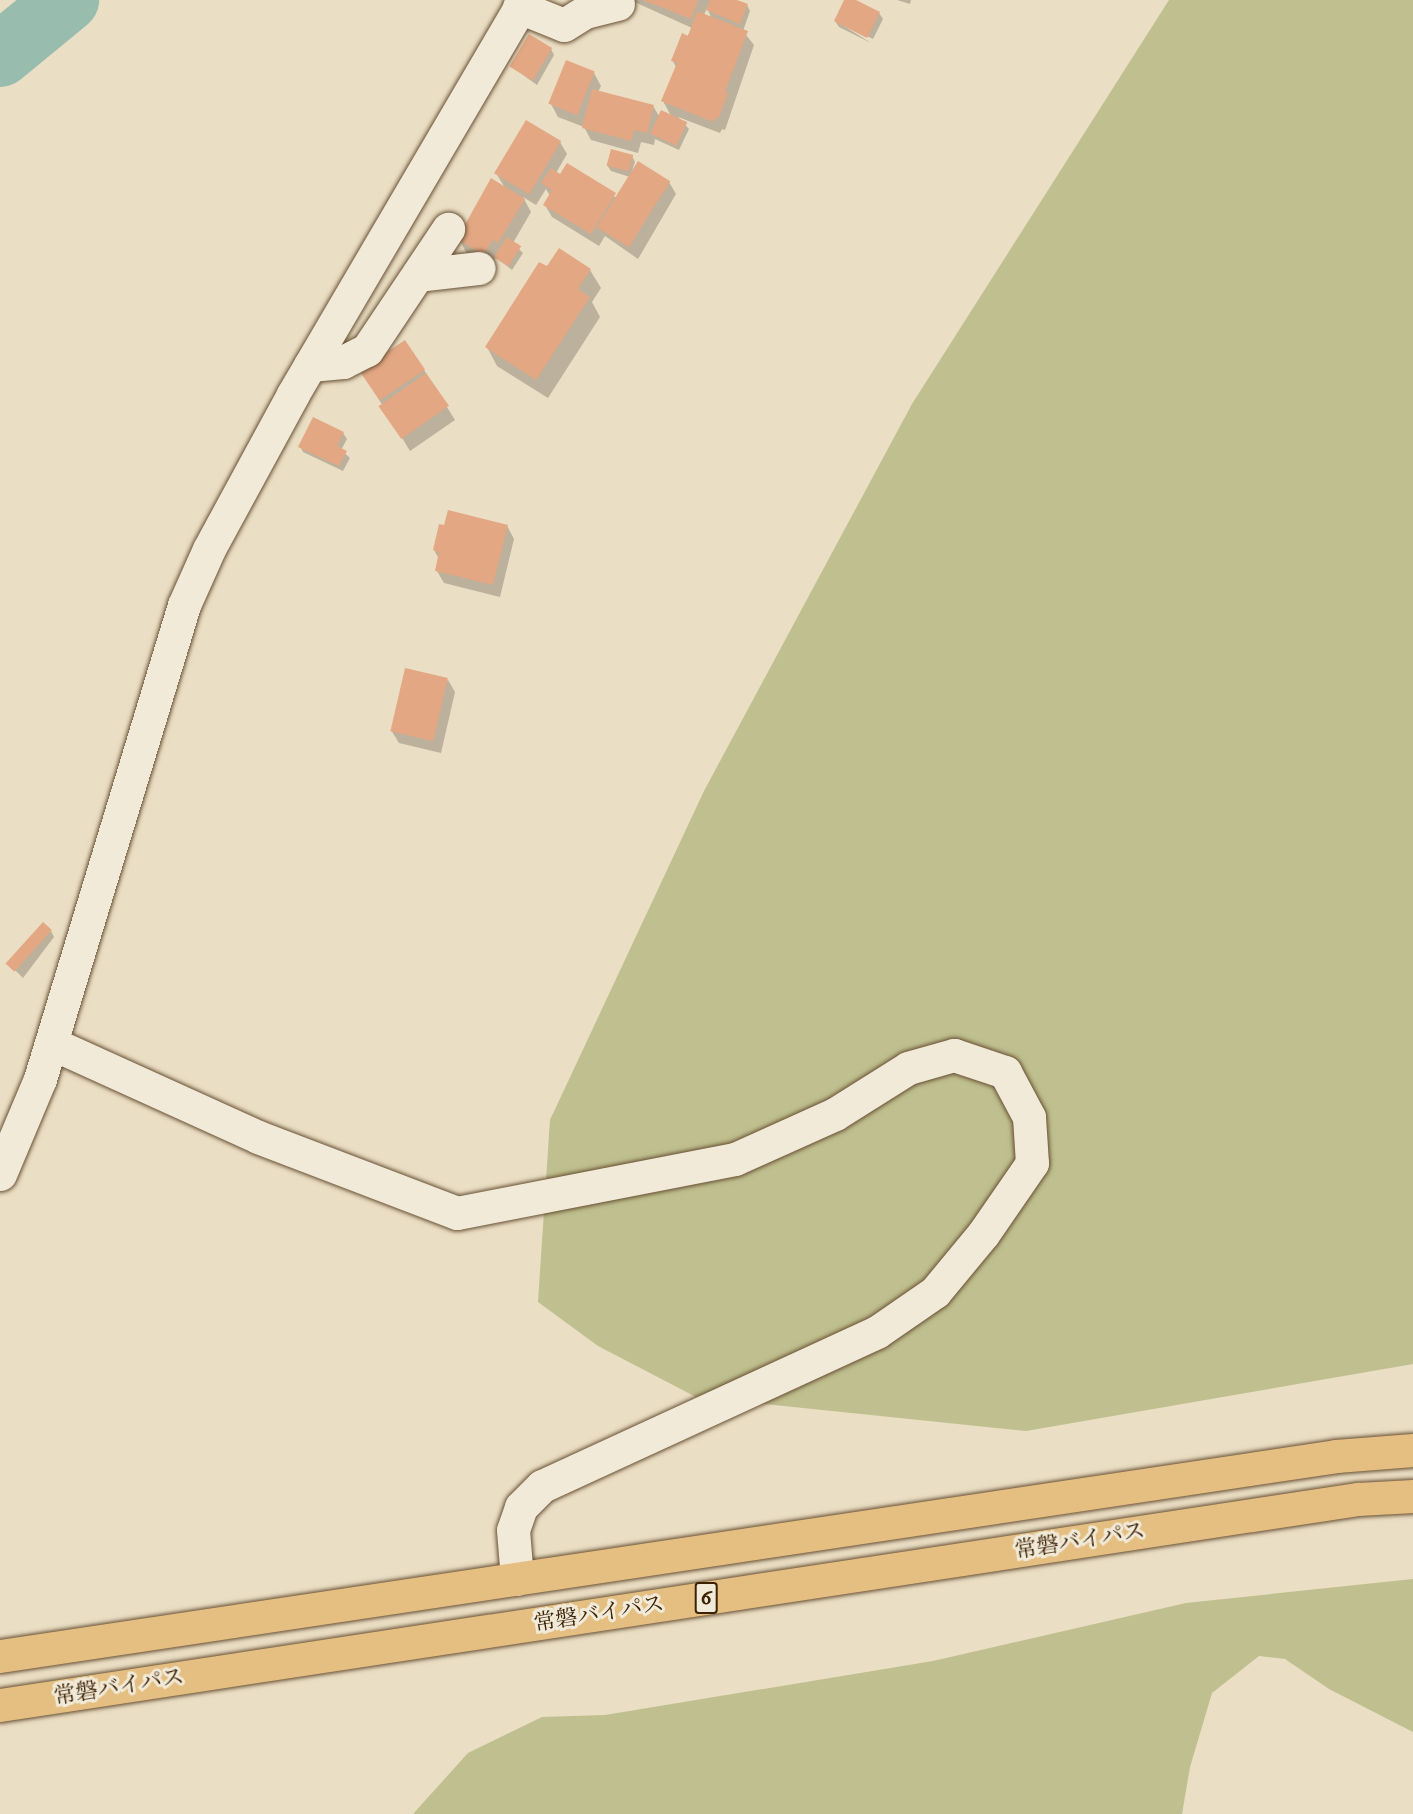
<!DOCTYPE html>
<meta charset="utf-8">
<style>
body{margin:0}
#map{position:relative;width:1413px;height:1814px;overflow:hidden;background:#eadec4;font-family:"IM FELL Double Pica","Noto Serif JP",serif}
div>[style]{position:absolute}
.green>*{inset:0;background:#bfbf8f}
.shadow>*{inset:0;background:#0003}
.river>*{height:64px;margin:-32px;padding:0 32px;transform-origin:32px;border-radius:32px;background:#98bdaf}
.building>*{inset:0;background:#e4a784;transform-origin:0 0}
.roads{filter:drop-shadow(0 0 2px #685033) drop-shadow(0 0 2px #685033)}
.street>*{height:33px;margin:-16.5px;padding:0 16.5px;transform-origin:16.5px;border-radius:16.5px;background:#f1ead9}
.highway>*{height:33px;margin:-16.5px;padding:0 16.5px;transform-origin:16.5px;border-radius:16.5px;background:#e5bf82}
span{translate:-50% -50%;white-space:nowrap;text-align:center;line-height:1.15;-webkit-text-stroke:6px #f1ead9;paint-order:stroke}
.shield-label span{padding:2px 4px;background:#f1ead9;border:2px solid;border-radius:4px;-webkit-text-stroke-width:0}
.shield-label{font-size:21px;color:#3c2103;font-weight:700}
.street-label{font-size:22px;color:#3c2103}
</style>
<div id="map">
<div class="green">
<i style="clip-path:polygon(1169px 0,1413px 0,1413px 1364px,1026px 1431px,696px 1397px,598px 1346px,538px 1302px,550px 1120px,704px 791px,912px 404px)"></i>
<i style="clip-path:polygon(1413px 1579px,1413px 1732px,1329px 1689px,1285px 1659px,1259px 1656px,1212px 1693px,1190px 1767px,1182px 1814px,413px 1814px,468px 1753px,542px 1717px,605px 1715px,933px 1661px,1186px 1603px)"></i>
</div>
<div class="shadow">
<i style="clip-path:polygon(evenodd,630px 0,733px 0,747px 5px,750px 11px,743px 31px,754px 45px,725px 130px,722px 129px,720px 133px,678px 117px,689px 129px,679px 150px,655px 139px,654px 145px,641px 142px,638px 153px,591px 140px,584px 127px,558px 117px,551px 104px,594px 73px,601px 86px,598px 92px,653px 106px,659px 116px,671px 116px,663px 101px,676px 67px,673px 61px,692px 28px,630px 0,707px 8px,710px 15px,712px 19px,704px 15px,707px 8px)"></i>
<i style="clip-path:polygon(845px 0,879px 13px,883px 19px,873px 39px,838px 22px,871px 43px,839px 27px,835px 21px)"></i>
<i style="clip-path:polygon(897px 0,911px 0,910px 4px)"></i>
<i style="clip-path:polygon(551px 49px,554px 55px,537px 85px,512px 67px)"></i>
<i style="clip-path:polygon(560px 142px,567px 154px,556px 173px,618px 198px,630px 177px,611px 171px,607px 165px,632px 156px,635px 162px,632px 171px,669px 182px,676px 194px,638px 259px,605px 236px,599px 246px,552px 217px,545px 205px,550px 196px,546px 189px,536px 205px,523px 197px,531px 212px,513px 243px,523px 253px,512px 270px,496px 257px,491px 266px,466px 252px,459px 239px,505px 188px,496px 173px)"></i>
<i style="clip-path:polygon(548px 268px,590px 270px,601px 288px,592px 302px,600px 317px,548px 398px,497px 366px,487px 347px)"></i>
<i style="clip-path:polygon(424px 370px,455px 420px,410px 451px,369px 383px)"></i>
<i style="clip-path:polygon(343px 433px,347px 439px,341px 450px,350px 458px,343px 471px,303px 452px,300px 446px)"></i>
<i style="clip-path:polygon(507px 526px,514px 539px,500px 597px,444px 583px,437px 571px,439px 559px,434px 550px)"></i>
<i style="clip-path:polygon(448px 680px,455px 692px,441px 753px,399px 743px,391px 730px)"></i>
<i style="clip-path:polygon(51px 931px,54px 937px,23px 978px,11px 966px)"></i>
</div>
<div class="river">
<i style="left:0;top:55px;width:87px;rotate:-39.4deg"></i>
</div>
<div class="building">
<i style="clip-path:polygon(643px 0,698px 0,691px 19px)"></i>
<i style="clip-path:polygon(710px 0,737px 0,748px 4px,740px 24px,706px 10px)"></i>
<i style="clip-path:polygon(844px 0,856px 0,880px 12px,867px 38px,834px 21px)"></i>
<i style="clip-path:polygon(697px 11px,748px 31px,725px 92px,728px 94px,718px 119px,715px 117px,713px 122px,661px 101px,677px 63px,671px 61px,682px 33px,688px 36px)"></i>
<i style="left:529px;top:34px;width:27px;height:38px;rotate:31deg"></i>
<i style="left:566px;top:60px;width:31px;height:47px;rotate:22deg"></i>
<i style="clip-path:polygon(592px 89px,654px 105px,647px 133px,634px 130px,631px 141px,582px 128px)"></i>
<i style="left:661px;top:110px;width:29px;height:26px;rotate:25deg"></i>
<i style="left:526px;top:120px;width:41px;height:62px;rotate:31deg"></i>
<i style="left:611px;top:149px;width:23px;height:17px;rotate:15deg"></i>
<i style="left:638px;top:161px;width:38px;height:78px;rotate:32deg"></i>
<i style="clip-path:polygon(567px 163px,616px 193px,591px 234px,543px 205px,552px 190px,541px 183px,551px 168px,560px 174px)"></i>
<i style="clip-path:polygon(491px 178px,525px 199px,498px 243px,493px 240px,483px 255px,457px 239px)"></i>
<i style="left:507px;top:237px;width:17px;height:24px;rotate:33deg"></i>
<i style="clip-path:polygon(559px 248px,591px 269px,578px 289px,590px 297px,536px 380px,485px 347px,539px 262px,547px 266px)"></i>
<i style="left:405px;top:340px;width:36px;height:55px;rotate:56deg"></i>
<i style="left:426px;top:373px;width:40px;height:58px;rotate:55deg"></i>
<i style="clip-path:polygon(313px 417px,344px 432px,337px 446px,347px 451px,339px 466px,298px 447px)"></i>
<i style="clip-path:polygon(448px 510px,508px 525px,493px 585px,435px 571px,439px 552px,433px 550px,439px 524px,444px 525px)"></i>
<i style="left:405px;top:668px;width:44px;height:65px;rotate:13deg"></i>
<i style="left:43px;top:922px;width:12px;height:56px;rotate:42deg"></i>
</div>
<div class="roads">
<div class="street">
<i style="left:519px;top:7px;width:48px;rotate:21.8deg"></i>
<i style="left:564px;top:25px;width:25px;rotate:-32deg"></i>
<i style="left:585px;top:12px;width:34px;rotate:-14deg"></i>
<i style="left:418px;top:275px;width:61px;rotate:-6.5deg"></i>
<i style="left:310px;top:365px;width:33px;rotate:-5deg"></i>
<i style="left:343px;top:362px;width:27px;rotate:-27deg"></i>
<i style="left:367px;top:350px;width:146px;rotate:-56.2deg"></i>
<i style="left:51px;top:1043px;width:227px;rotate:24.4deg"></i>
<i style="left:258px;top:1137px;width:213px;rotate:20.9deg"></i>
<i style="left:457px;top:1213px;width:283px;rotate:-11deg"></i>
<i style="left:735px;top:1159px;width:110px;rotate:-24.2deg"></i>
<i style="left:835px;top:1114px;width:86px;rotate:-32.2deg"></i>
<i style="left:908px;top:1068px;width:48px;rotate:-15.8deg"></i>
<i style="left:954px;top:1055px;width:54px;rotate:18.4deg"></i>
<i style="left:1005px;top:1072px;width:51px;rotate:61.9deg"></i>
<i style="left:1029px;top:1117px;width:46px;rotate:86.3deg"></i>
<i style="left:1032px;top:1163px;width:86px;rotate:124.6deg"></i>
<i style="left:983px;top:1234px;width:75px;rotate:129.6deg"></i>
<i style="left:935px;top:1292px;width:70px;rotate:145.4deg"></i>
<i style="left:877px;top:1332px;width:369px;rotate:155.3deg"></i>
<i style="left:542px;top:1486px;width:30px;rotate:135deg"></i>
<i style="left:521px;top:1507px;width:24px;rotate:109deg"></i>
<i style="left:513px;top:1530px;width:49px;rotate:85.3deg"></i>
<i style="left:0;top:1174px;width:103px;rotate:-67.2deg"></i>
<i style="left:40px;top:1079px;width:495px;rotate:-73.1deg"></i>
<i style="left:184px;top:605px;width:61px;rotate:-65.9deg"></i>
<i style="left:209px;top:549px;width:176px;rotate:-61.5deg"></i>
<i style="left:293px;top:394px;width:457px;rotate:-59.6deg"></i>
</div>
<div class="highway">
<i style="left:0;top:1656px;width:1351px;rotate:-8.51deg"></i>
<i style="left:1336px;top:1456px;width:77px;rotate:-4.5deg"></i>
<i style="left:0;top:1705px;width:1374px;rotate:-8.63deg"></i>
<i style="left:1358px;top:1499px;width:55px;rotate:-3.1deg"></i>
</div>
</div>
<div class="shield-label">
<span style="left:706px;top:1598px">6</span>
</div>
<div class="street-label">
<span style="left:1080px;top:1541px;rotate:-9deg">常磐バイパス</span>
<span style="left:599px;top:1614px;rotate:-9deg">常磐バイパス</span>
<span style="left:119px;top:1687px;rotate:-9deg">常磐バイパス</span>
</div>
</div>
